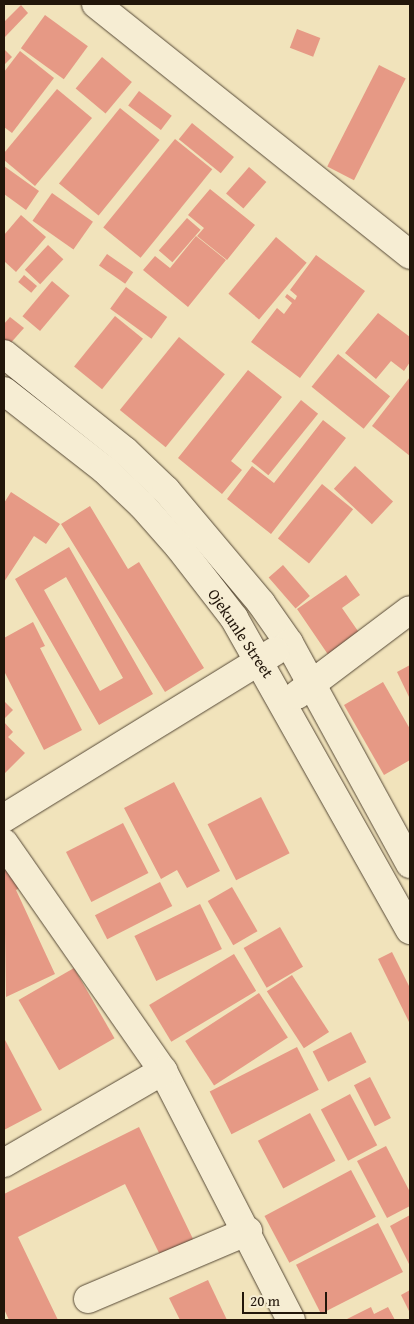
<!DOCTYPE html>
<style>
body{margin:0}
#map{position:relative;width:414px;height:1324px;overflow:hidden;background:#f1e3bb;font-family:"Gentium Book Plus",serif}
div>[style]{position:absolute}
.building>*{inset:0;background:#e69985;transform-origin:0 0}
.roads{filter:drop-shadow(0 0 1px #564936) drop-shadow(0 0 1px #564936)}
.minor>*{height:28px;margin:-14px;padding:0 14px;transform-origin:14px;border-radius:14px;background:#f6edd3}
span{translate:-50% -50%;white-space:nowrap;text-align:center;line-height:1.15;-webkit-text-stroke:5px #f6edd3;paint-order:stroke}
.street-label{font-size:16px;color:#22160a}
.frame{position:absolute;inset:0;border:5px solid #22160a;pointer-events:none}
.scale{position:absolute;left:242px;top:1292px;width:85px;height:22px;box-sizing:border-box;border:2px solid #22160a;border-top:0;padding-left:6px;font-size:15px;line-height:18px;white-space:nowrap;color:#22160a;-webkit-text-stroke:4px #f6edd3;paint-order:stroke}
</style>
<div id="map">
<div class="building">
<i style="clip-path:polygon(21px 5px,28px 13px,4px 38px,4px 22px)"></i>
<i style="left:45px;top:15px;width:53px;height:41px;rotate:36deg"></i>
<i style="left:297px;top:29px;width:25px;height:20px;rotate:21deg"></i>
<i style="clip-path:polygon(4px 49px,12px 57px,4px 65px)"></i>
<i style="clip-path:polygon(20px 51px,54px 78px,12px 133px,4px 127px,4px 72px)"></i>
<i style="left:102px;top:57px;width:39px;height:41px;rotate:40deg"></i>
<i style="left:379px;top:65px;width:30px;height:114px;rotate:27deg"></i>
<i style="clip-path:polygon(57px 89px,92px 118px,35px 186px,4px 160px,4px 153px)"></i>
<i style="left:139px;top:91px;width:41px;height:18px;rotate:37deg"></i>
<i style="left:120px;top:108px;width:51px;height:97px;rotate:39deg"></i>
<i style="left:192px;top:123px;width:54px;height:21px;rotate:39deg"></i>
<i style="left:175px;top:139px;width:48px;height:114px;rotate:39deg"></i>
<i style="clip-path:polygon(4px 166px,39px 191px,26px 210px,4px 194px)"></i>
<i style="left:249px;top:167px;width:23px;height:35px;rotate:41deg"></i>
<i style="clip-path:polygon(210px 189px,255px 225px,227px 260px,197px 236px,204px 228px,188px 215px)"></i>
<i style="left:52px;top:193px;width:50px;height:34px;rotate:35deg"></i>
<i style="clip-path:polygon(21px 215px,46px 237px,16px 272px,4px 261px,4px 235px)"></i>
<i style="left:187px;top:218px;width:18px;height:43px;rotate:41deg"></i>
<i style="clip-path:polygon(196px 236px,226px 260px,188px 307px,143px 270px,155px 256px,170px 268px)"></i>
<i style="left:276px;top:237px;width:40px;height:74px;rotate:40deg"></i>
<i style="left:48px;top:245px;width:21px;height:34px;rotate:43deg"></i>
<i style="left:107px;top:254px;width:32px;height:14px;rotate:35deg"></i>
<i style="clip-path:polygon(316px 255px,365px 291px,300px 378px,251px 342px,277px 308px,284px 314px,292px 303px,285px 297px,287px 294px,295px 300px,297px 296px,290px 290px)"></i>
<i style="left:24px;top:275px;width:17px;height:9px;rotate:40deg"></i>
<i style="left:52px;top:281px;width:23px;height:46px;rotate:40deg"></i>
<i style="left:126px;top:287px;width:51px;height:27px;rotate:36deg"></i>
<i style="clip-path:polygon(378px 313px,410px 337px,410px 362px,404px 371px,391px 361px,376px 379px,345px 353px)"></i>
<i style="left:115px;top:316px;width:36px;height:65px;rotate:39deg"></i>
<i style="clip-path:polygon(10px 317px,24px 328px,8px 346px,4px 343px,4px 324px)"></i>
<i style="left:179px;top:337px;width:59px;height:94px;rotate:39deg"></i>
<i style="left:338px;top:354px;width:67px;height:42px;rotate:39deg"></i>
<i style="clip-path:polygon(248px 370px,282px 397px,231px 461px,242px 470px,222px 494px,178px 458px)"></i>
<i style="clip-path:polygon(410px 377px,410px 456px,372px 426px)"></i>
<i style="left:301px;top:400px;width:22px;height:79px;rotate:39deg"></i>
<i style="clip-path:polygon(323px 420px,346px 438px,271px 534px,227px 499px,252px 466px,274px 483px)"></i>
<i style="left:355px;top:466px;width:52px;height:31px;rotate:43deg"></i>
<i style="left:322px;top:484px;width:40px;height:70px;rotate:39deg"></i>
<i style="clip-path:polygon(11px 492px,60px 524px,46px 544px,34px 536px,4px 582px,4px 503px)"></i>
<i style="clip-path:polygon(90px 506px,128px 569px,139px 562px,204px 668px,165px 692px,61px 524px)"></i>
<i style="clip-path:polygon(evenodd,69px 547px,153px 694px,99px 725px,15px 579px,69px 547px,66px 577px,123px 678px,100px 691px,44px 590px,66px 577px)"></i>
<i style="left:283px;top:565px;width:41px;height:19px;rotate:49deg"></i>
<i style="clip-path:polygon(346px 575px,360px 595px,342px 608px,360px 634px,329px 656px,297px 609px)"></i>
<i style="clip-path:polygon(33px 622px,45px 646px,40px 648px,82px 730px,44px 750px,4px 671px,4px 638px)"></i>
<i style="clip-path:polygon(410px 665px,410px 699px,397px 672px)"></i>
<i style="clip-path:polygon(383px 682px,410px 729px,410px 760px,384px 775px,344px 705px)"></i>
<i style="clip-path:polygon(4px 701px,13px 710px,4px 719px)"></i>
<i style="clip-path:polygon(4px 722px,13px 732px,8px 737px,25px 753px,4px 774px)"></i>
<i style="clip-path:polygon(174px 782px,220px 871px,187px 888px,177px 870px,161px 879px,124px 808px)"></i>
<i style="left:261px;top:797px;width:63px;height:60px;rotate:63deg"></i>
<i style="left:123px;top:823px;width:56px;height:64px;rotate:63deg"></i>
<i style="clip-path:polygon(13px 865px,23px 886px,16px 890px,55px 974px,6px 997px,4px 869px)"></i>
<i style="left:160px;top:882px;width:27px;height:73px;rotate:63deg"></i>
<i style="left:232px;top:887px;width:51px;height:28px;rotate:60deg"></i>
<i style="left:200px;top:904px;width:50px;height:73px;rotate:64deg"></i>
<i style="left:280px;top:927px;width:46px;height:42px;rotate:60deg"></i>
<i style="clip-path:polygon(392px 952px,410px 988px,410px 1024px,378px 959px)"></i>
<i style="left:234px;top:954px;width:43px;height:99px;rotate:59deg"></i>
<i style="left:74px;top:968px;width:81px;height:64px;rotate:60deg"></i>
<i style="left:292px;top:975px;width:68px;height:30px;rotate:57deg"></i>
<i style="left:259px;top:993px;width:53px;height:88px;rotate:57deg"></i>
<i style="left:351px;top:1032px;width:34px;height:43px;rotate:63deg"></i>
<i style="clip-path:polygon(4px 1038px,42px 1110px,4px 1130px)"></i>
<i style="left:297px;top:1047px;width:48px;height:98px;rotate:63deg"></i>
<i style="left:370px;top:1077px;width:46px;height:18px;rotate:63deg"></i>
<i style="left:350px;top:1094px;width:58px;height:33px;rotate:62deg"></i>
<i style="left:310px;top:1113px;width:54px;height:59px;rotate:62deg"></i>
<i style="clip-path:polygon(139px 1127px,194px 1241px,161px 1257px,125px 1184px,18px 1237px,58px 1320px,9px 1320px,4px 1309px,4px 1194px)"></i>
<i style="clip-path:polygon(386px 1146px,410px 1192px,410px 1206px,387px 1218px,357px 1161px)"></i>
<i style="left:351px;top:1170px;width:53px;height:98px;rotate:62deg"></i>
<i style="clip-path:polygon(410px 1215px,410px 1266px,390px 1226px)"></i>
<i style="left:378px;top:1223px;width:55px;height:92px;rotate:63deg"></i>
<i style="clip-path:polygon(208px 1280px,227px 1320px,180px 1320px,169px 1298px)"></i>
<i style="clip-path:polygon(410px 1290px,410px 1313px,401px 1295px)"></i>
<i style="clip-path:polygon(371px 1307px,374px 1314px,388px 1307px,395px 1320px,345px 1320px)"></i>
</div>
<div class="roads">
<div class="minor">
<i style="left:96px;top:4px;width:402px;rotate:38.6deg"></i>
<i style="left:4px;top:354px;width:155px;rotate:38.7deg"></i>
<i style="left:125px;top:451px;width:57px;rotate:43.6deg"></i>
<i style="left:166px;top:490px;width:148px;rotate:49.9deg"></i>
<i style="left:261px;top:603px;width:49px;rotate:55deg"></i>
<i style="left:289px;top:643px;width:252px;rotate:61.3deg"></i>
<i style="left:4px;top:391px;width:127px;rotate:38deg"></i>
<i style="left:104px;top:469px;width:52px;rotate:43.5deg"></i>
<i style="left:142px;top:505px;width:56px;rotate:48.6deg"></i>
<i style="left:179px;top:547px;width:90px;rotate:52.2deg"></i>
<i style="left:234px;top:618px;width:358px;rotate:60.6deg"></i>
<i style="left:297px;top:695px;width:141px;rotate:-37deg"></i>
<i style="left:4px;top:818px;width:318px;rotate:-31.6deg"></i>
<i style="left:4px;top:843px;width:278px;rotate:55.1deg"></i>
<i style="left:163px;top:1071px;width:280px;rotate:62.8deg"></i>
<i style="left:4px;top:1163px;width:184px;rotate:-30.1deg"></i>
<i style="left:88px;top:1299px;width:174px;rotate:-23deg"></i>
</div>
</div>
<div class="street-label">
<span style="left:241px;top:633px;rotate:56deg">Ojekunle Street</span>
</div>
<div class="frame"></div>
<div class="scale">20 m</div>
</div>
